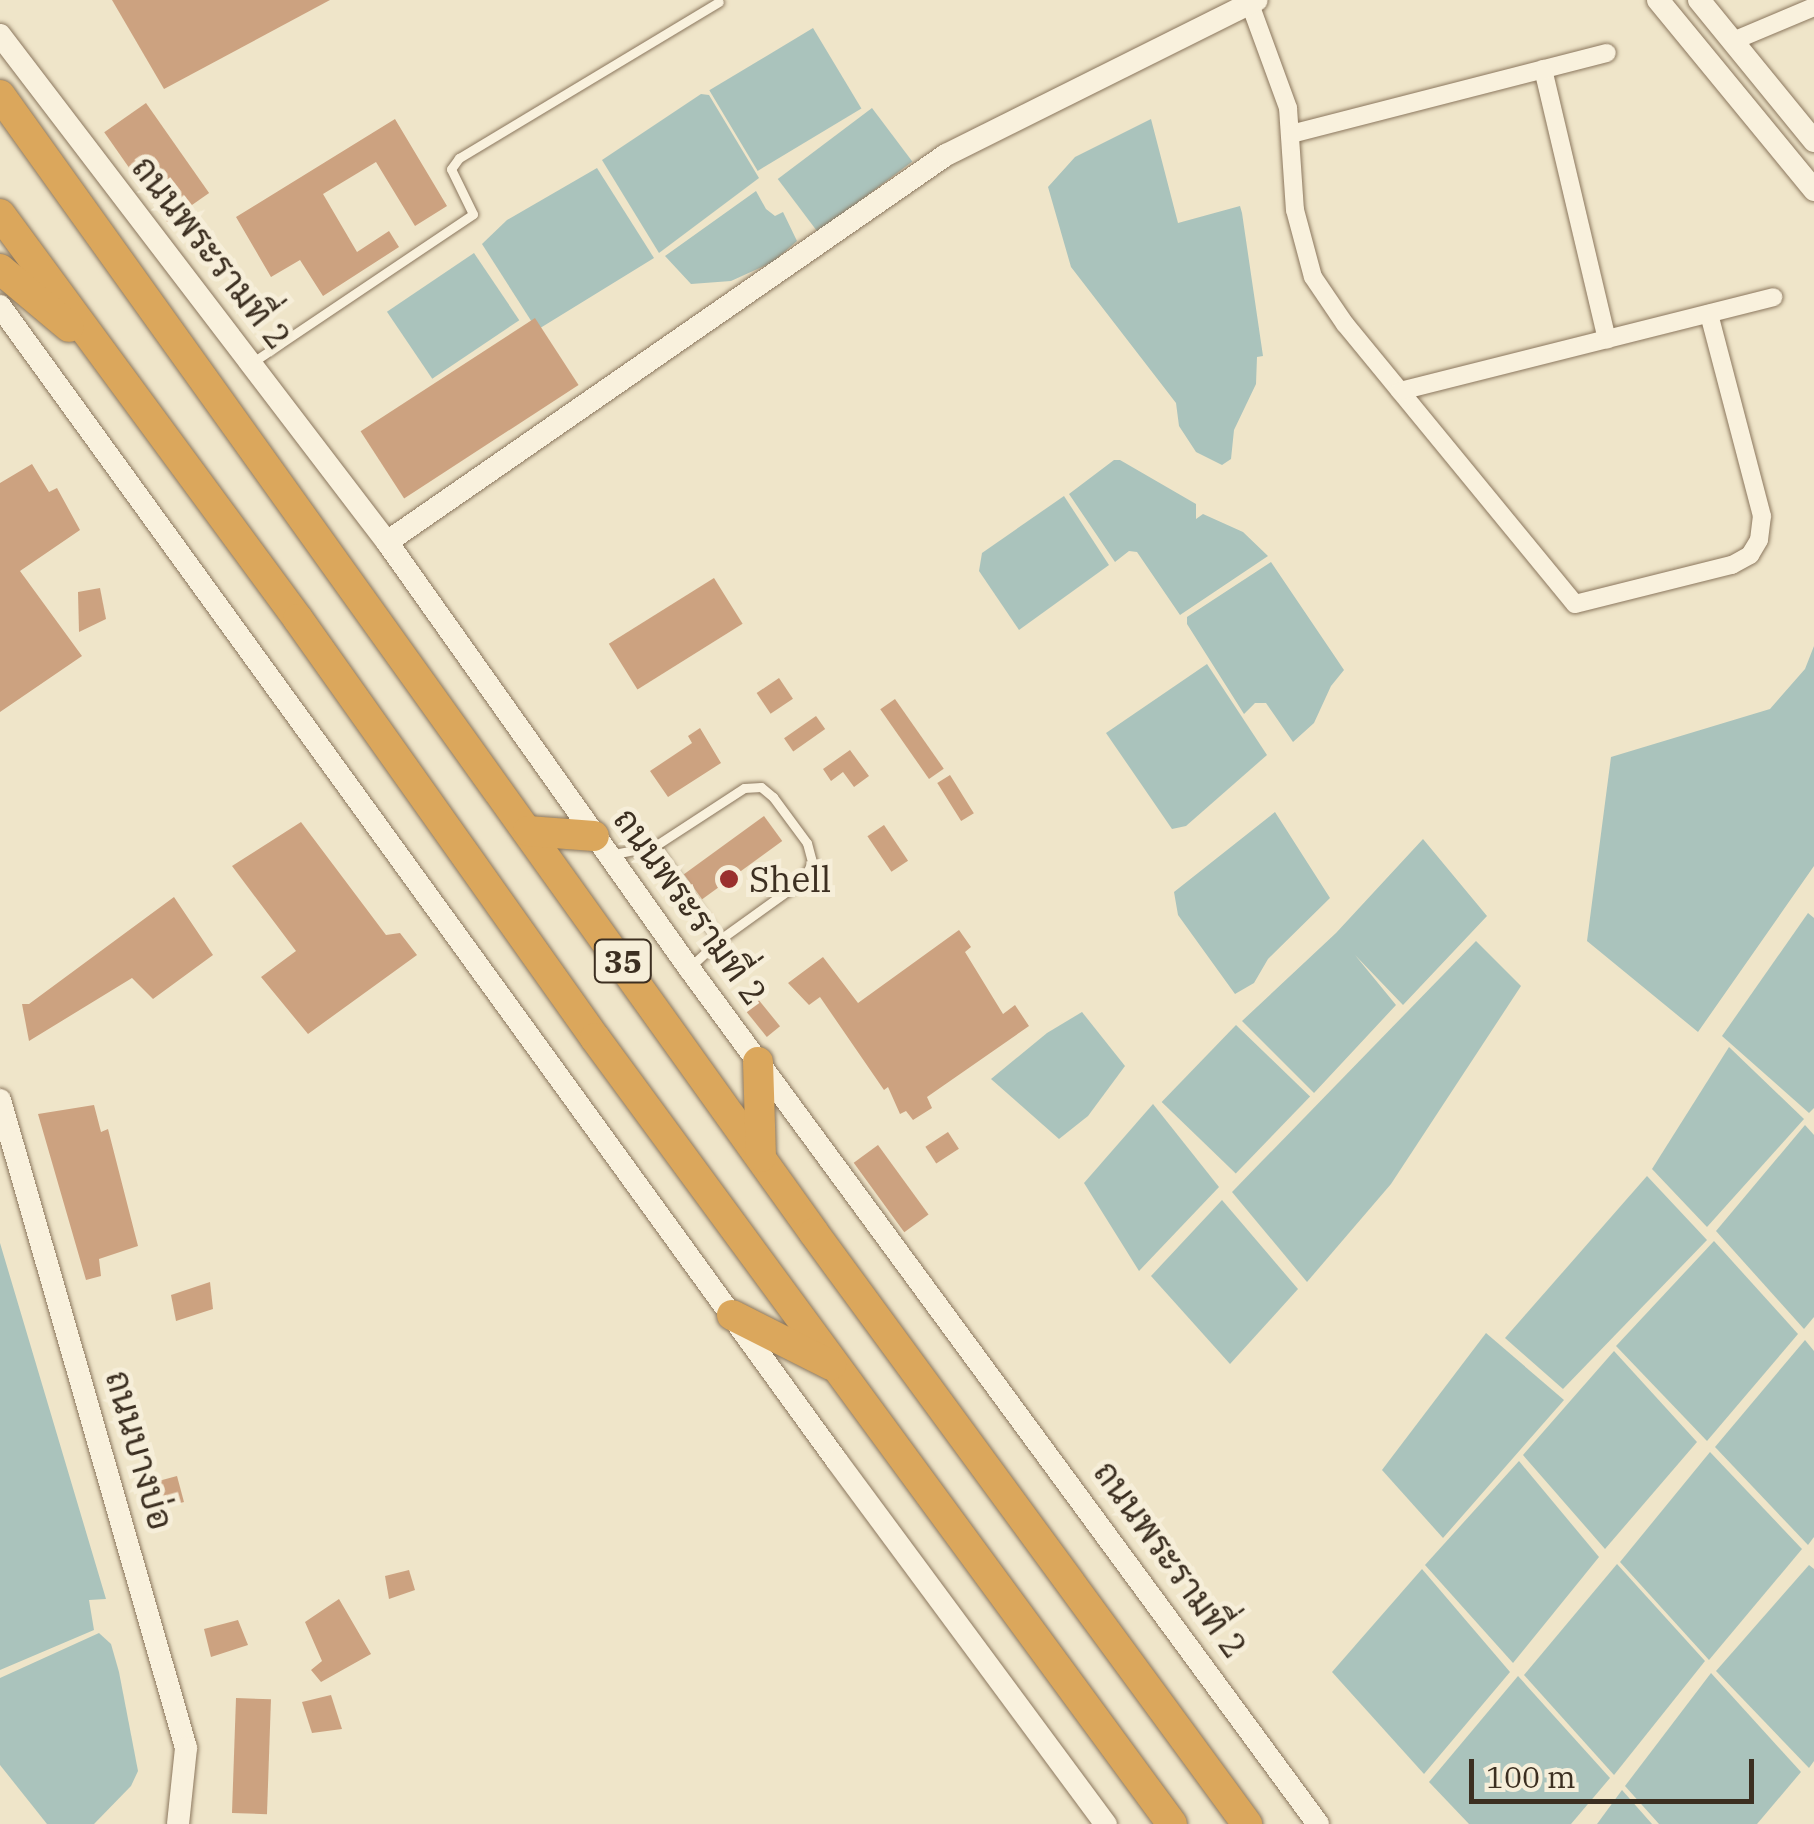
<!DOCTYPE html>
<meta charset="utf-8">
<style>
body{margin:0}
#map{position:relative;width:1814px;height:1824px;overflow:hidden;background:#efe5c9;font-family:"IBM Plex Serif",Sarabun,serif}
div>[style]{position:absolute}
.water>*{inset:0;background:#aac3bc;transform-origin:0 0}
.building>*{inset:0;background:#cca280;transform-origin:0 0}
.roads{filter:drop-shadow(0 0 2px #8b775e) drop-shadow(0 0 2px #8b775e)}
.lane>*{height:9px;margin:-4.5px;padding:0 4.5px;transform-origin:4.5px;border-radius:4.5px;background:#f9f1dd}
.street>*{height:18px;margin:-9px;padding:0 9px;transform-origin:9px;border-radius:9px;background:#f9f1dd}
.secondary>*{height:22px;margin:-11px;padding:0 11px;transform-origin:11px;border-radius:11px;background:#f9f1dd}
.highway>*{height:30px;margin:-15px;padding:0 15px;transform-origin:15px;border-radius:15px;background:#dba75c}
.dots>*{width:28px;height:28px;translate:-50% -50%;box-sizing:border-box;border:5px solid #f6eed9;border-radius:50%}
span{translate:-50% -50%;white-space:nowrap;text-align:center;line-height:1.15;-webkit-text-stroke:10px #f6eed9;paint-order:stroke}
.shield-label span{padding:2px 8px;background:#f6eed9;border:2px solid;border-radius:8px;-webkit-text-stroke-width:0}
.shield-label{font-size:32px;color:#3c2f21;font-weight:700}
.street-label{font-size:35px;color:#3c2f21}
.poi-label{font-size:35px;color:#3c2f21}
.left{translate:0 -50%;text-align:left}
.scale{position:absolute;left:1469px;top:1759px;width:285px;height:45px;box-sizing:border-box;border:5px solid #3c2f21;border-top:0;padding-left:12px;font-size:30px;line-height:35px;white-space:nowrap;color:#3c2f21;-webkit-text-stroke:8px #f6eed9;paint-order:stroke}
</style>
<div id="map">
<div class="water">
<i style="left:813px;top:28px;width:94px;height:121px;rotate:59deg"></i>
<i style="clip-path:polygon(701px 94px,709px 95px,759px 178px,659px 253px,602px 160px)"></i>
<i style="left:872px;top:108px;width:67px;height:118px;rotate:53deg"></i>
<i style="clip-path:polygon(1151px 119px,1178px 223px,1240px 206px,1242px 213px,1263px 356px,1257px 357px,1256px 384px,1234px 430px,1231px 459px,1222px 465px,1196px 452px,1179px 426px,1176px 403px,1071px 267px,1048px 187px,1075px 157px)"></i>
<i style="clip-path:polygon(597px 168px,654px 258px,537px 330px,482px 244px,507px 220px)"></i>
<i style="clip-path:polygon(756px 191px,766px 209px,775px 216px,783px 212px,797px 241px,773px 262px,731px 281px,691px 284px,665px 256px)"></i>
<i style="left:474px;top:253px;width:81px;height:105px;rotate:56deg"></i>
<i style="clip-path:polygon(1114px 460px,1120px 460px,1196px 504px,1196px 519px,1203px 514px,1243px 532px,1268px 556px,1180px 615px,1137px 552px,1129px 551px,1115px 562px,1069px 494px)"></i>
<i style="clip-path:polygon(1064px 496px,1109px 565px,1019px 630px,979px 571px,982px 553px)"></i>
<i style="clip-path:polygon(1271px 562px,1344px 670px,1331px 686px,1314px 723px,1293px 742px,1266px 703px,1255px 703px,1244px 714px,1187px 624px,1187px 617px)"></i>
<i style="clip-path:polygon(1814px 646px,1814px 866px,1698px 1032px,1587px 941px,1611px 757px,1770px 709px,1805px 669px)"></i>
<i style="clip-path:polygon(1207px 664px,1267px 755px,1186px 826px,1172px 829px,1106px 733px)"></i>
<i style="clip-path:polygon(1275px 812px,1330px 898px,1268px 959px,1254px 983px,1235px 994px,1178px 915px,1174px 892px)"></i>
<i style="clip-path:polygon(1423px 839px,1487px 916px,1403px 1005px,1355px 955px,1396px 1005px,1314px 1093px,1242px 1021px,1336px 933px)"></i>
<i style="clip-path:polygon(1808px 913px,1814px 918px,1814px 1108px,1809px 1113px,1722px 1036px)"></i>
<i style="clip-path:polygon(1476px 941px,1521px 986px,1391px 1184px,1307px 1282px,1232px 1192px)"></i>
<i style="clip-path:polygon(1082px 1012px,1125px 1066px,1088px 1116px,1059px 1139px,991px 1079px,1047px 1033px)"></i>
<i style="left:1236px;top:1025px;width:103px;height:107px;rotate:44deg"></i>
<i style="clip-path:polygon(1729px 1047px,1804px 1119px,1707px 1227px,1652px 1169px)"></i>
<i style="clip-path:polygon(1153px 1104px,1219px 1187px,1139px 1271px,1084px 1183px)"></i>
<i style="clip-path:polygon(1805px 1125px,1814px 1135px,1814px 1317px,1804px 1329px,1716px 1231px)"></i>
<i style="clip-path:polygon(1647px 1176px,1707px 1240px,1563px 1389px,1505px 1338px)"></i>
<i style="clip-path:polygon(1222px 1200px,1298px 1289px,1230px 1364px,1151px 1276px)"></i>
<i style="clip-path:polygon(1714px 1241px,1798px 1334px,1707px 1441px,1616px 1346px)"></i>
<i style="clip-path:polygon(0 1243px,106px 1599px,89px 1600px,94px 1630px,0 1670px)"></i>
<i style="clip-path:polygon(1486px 1333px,1564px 1400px,1443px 1538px,1382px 1470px)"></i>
<i style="clip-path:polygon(1805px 1340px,1814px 1351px,1814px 1537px,1808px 1545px,1715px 1447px)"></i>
<i style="clip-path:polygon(1614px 1351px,1697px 1442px,1605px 1549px,1523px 1455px)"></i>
<i style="clip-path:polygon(1710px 1452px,1802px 1549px,1709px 1660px,1620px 1562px)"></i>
<i style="clip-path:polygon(1519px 1461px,1599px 1557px,1513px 1663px,1425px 1565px)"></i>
<i style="clip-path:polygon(1617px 1564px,1705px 1661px,1614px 1775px,1524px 1675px)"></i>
<i style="clip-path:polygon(1809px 1565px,1814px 1569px,1814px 1761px,1809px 1768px,1716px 1671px)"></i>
<i style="clip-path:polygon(1422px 1569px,1510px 1672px,1424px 1774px,1332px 1672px)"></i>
<i style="clip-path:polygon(99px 1633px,111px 1644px,119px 1672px,138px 1771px,131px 1786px,94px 1824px,47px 1824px,0 1765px,0 1678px)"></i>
<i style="clip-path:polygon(1711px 1673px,1801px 1772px,1757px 1824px,1659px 1824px,1625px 1786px)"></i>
<i style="clip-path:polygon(1518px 1676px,1610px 1778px,1571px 1824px,1469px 1824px,1429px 1782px)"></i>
<i style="clip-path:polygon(1622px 1790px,1652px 1824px,1597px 1824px)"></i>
</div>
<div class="building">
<i style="clip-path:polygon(112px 0,330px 0,164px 89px)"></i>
<i style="left:146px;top:103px;width:110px;height:51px;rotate:55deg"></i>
<i style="clip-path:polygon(395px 119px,447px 206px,415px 226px,376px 162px,323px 194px,357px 252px,389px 231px,399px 247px,323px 296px,300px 260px,271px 277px,236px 217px)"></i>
<i style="left:535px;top:318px;width:80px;height:208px;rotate:57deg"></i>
<i style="clip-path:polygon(32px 464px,49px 492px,57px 488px,80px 530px,20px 571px,82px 656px,0 712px,0 483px)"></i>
<i style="left:714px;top:578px;width:54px;height:124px;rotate:58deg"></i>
<i style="clip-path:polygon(100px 588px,106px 619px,79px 632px,78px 592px)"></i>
<i style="left:779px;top:678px;width:25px;height:27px;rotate:56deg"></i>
<i style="left:895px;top:699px;width:85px;height:18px;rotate:55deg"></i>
<i style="left:816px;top:716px;width:16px;height:39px;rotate:55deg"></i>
<i style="clip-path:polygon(700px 728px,721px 763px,668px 797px,650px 771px,692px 743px,688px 736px)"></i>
<i style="clip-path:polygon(850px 750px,869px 776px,854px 787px,843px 772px,831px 781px,823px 769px)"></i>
<i style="left:950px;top:775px;width:45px;height:15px;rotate:58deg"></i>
<i style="left:764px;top:816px;width:31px;height:99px;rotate:54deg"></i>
<i style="clip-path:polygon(301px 822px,386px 935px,400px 933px,417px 955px,308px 1034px,261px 977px,296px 951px,232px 866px)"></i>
<i style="left:884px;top:825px;width:43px;height:20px;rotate:56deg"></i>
<i style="clip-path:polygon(174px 897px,213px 955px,153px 999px,132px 978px,29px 1041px,22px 1004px,29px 1004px)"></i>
<i style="clip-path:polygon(959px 930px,971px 947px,965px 952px,1003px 1014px,1015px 1005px,1029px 1026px,927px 1097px,932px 1108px,913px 1120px,906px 1111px,900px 1114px,888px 1087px,884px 1090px,820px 997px,809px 1005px,788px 983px,823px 957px,858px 1003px)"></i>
<i style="left:758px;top:999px;width:35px;height:17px;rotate:51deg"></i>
<i style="clip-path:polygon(94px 1105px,101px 1132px,108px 1129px,138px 1246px,99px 1259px,101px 1276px,86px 1280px,38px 1114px)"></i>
<i style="left:948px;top:1132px;width:20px;height:27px;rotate:57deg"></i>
<i style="left:878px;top:1145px;width:86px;height:30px;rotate:54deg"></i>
<i style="clip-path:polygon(210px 1282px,213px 1309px,176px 1321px,171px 1295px)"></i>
<i style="left:177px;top:1476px;width:27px;height:24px;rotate:75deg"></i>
<i style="clip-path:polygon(409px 1570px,415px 1590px,389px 1599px,385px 1576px)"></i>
<i style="clip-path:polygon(339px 1599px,371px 1654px,321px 1682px,311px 1670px,322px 1661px,305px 1622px)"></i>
<i style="clip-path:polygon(238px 1620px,248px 1645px,211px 1657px,204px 1629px)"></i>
<i style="clip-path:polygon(331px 1695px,342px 1729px,312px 1733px,302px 1702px)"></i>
<i style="left:236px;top:1698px;width:35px;height:115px;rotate:2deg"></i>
</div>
<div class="roads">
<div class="lane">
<i style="left:253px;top:362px;width:265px;rotate:-33.9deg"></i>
<i style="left:473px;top:214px;width:50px;rotate:-116.1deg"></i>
<i style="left:451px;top:169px;width:14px;rotate:-54deg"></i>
<i style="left:459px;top:158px;width:303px;rotate:-31deg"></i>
<i style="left:655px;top:846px;width:114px;rotate:55.8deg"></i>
<i style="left:609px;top:855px;width:47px;rotate:-11.1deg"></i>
<i style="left:655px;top:846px;width:106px;rotate:-33.1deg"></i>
<i style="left:744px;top:788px;width:17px;rotate:-3deg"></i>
<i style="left:761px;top:787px;width:16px;rotate:40deg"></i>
<i style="left:773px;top:797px;width:57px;rotate:53.5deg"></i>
<i style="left:807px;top:843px;width:20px;rotate:75deg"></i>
<i style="left:812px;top:862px;width:19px;rotate:115deg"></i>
<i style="left:804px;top:879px;width:105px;rotate:144.3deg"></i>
<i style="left:719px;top:940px;width:38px;rotate:137deg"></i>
</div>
<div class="street">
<i style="left:1250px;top:4px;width:111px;rotate:69.9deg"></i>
<i style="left:1288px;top:108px;width:102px;rotate:86.1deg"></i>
<i style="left:1295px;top:210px;width:69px;rotate:75deg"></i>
<i style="left:1313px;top:277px;width:57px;rotate:55.8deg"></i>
<i style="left:1345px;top:324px;width:362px;rotate:50.6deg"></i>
<i style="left:1575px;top:604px;width:162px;rotate:-14deg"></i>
<i style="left:1732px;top:565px;width:21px;rotate:-29deg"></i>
<i style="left:1750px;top:555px;width:17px;rotate:-59deg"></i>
<i style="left:1759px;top:540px;width:24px;rotate:-83deg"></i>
<i style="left:1762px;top:516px;width:209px;rotate:-104.7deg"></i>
<i style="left:1733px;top:41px;width:88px;rotate:-22.8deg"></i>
<i style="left:1543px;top:69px;width:278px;rotate:76.7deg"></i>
<i style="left:1291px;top:134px;width:326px;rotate:-14.4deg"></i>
<i style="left:1400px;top:391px;width:385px;rotate:-14.1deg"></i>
</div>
<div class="secondary">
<i style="left:1658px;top:0;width:246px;rotate:50.6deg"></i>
<i style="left:1699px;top:0;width:182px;rotate:50.8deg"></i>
<i style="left:0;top:35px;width:638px;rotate:52.65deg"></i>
<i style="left:387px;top:542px;width:522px;rotate:54.67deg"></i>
<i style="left:689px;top:968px;width:1062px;rotate:53.69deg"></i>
<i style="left:0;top:306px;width:1426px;rotate:54.07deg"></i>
<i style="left:837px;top:1461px;width:452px;rotate:53.5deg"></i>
<i style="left:387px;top:542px;width:680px;rotate:-34.7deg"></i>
<i style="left:946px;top:155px;width:347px;rotate:-26.5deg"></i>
<i style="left:0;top:1100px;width:674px;rotate:73.98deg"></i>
<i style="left:186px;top:1748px;width:76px;rotate:96deg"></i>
</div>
<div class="highway">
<i style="left:0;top:95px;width:1399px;rotate:54.42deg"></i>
<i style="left:814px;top:1233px;width:733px;rotate:53.77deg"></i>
<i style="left:0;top:214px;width:503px;rotate:53.65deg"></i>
<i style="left:298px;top:619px;width:514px;rotate:54.67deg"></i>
<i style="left:595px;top:1038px;width:975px;rotate:53.72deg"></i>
<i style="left:0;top:269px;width:90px;rotate:40deg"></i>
<i style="left:528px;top:831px;width:66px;rotate:4.3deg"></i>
<i style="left:758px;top:1062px;width:95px;rotate:88.2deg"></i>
<i style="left:732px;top:1315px;width:111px;rotate:26.8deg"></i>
</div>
</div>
<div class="dots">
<i style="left:729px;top:879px;background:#9a302e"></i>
</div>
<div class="shield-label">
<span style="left:623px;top:961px">35</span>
</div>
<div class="street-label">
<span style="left:212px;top:252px;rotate:52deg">ถนนพระรามที่ 2</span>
<span style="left:691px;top:906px;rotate:54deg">ถนนพระรามที่ 2</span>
<span style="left:140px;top:1450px;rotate:74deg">ถนนบางบ่อ</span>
<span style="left:1171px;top:1559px;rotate:54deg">ถนนพระรามที่ 2</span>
</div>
<div class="poi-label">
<span class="left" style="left:749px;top:879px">Shell</span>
</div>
<div class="scale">100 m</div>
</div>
